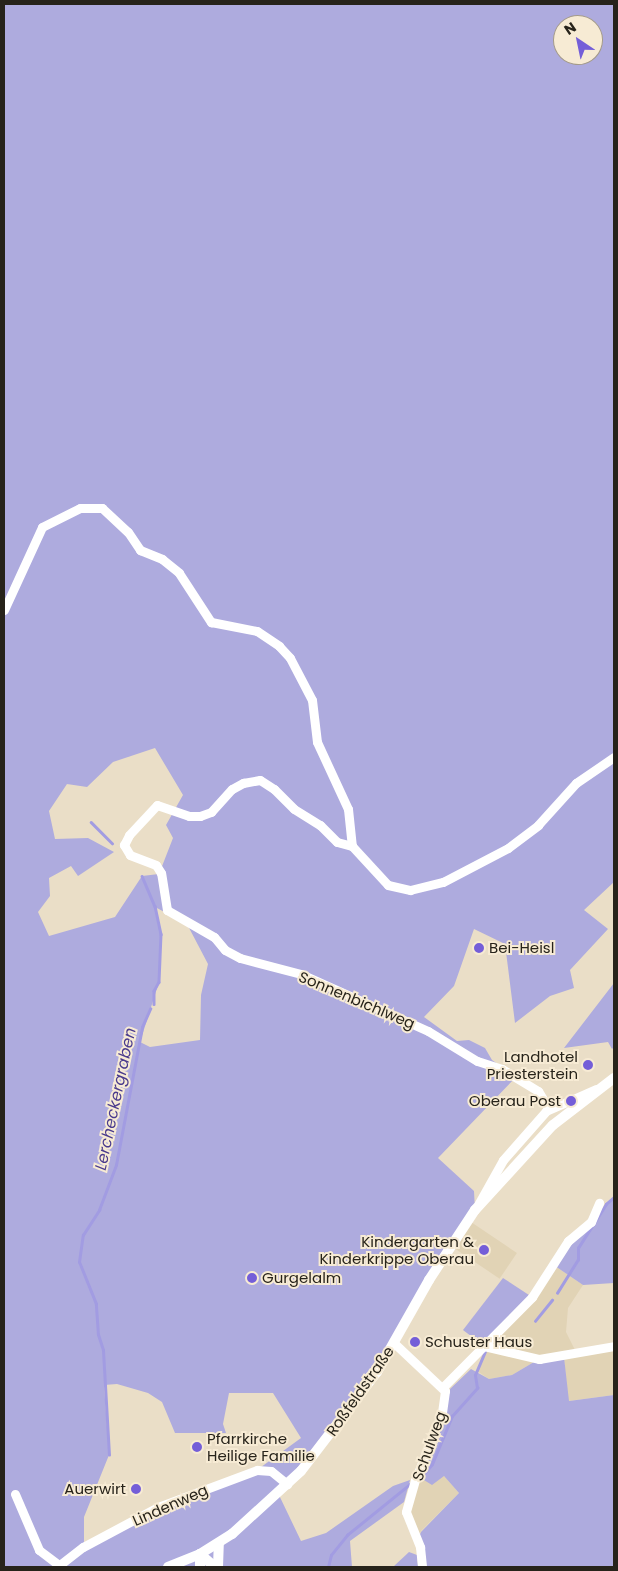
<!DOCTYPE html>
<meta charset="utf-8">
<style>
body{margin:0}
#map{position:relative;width:618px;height:1571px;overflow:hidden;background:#eadec7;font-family:Poppins,sans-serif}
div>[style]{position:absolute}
.built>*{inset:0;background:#e1d3b5;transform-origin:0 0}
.green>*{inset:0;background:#aeabde}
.stream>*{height:2.5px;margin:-1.25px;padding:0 1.25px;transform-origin:1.25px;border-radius:1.25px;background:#a29ce2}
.minor>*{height:9px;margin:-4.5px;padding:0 4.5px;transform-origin:4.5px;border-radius:4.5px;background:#fff}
.major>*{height:10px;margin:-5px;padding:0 5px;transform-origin:5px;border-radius:5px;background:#fff}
.dots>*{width:14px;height:14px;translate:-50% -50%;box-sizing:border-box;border:2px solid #f7ebd4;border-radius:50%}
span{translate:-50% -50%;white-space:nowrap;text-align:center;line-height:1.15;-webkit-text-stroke:4px #f7ebd4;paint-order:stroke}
.poi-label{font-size:15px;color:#27231a}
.left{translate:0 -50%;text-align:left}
.right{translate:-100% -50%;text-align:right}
.street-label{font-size:15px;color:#27231a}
.water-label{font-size:16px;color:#4a3b8d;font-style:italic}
.frame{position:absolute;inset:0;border:5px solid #27231a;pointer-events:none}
.north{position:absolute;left:553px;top:15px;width:50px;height:50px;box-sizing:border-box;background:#f7ebd4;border:1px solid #a49b8a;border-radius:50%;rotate:326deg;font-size:14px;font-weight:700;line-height:20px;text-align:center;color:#27231a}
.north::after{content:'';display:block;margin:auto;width:18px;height:22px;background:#745ed8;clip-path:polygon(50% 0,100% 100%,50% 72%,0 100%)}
</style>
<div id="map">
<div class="built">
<i style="left:468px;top:1220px;width:59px;height:31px;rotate:34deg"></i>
<i style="clip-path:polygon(555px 1266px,583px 1285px,568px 1308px,566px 1332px,577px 1354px,614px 1346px,614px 1395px,568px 1401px,564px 1357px,539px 1359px,512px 1375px,489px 1379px,477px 1371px,485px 1352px,484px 1346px)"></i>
<i style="clip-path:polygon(444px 1476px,459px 1493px,421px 1531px,418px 1539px,408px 1518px,419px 1477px)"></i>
</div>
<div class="green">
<i style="clip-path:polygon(evenodd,4px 4px,614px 4px,614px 882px,584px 910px,608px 929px,570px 970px,574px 988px,550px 996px,515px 1023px,505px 944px,474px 929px,454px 986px,424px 1017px,457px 1041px,469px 1040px,485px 1048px,492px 1060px,516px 1077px,438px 1158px,474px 1191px,475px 1210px,394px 1343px,278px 1493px,301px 1541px,326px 1533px,393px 1486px,410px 1480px,404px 1502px,350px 1541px,352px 1567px,4px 1567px,4px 4px,563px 25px,593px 25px,593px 55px,563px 55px,563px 25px,4px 4px,155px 748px,183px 795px,166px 825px,173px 838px,159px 874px,142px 876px,115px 917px,49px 936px,38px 912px,50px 896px,49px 878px,71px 866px,78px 876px,114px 852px,88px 838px,55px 839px,49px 811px,67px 784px,87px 787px,113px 762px,155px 748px,4px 4px,155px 907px,187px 924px,208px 964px,201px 995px,200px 1040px,150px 1047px,140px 1042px,159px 982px,161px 934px,155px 907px,4px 4px,117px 1384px,148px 1393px,162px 1402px,175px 1433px,226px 1433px,223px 1424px,229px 1393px,273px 1393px,301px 1438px,257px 1470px,158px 1507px,84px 1547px,84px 1517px,109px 1455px,104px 1385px,117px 1384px)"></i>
<i style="clip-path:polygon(614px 983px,614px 1047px,612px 1049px,608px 1042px,564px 1048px)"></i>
<i style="clip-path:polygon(614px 1197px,614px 1283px,583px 1285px,555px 1266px,564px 1247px)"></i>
<i style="clip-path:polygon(503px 1278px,532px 1297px,484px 1346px,463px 1330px)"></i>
<i style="clip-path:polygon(564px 1357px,569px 1401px,614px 1395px,614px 1567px,422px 1567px,418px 1539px,421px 1532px,459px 1493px,444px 1476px,432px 1485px,419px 1477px,445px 1415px,450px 1389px,471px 1369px,489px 1379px,512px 1375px,539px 1359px)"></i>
<i style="clip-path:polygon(409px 1552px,417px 1555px,418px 1567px,393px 1567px)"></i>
</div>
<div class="stream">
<i style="left:91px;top:822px;width:30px;rotate:45deg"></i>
<i style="left:142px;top:876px;width:33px;rotate:67deg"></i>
<i style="left:155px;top:906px;width:29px;rotate:78deg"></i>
<i style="left:161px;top:934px;width:48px;rotate:92.4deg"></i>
<i style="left:159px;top:982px;width:10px;rotate:119deg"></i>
<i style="left:154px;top:991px;width:13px;rotate:90deg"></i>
<i style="left:557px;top:1293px;width:39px;rotate:-58deg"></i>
<i style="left:578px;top:1260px;width:12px;rotate:-90deg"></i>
<i style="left:578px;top:1248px;width:52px;rotate:-57.5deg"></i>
<i style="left:606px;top:1204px;width:11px;rotate:-41deg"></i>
<i style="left:535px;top:1321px;width:27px;rotate:-51deg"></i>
<i style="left:109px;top:1455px;width:105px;rotate:-93.3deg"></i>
<i style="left:103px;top:1350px;width:16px;rotate:-108deg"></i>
<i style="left:98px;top:1335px;width:31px;rotate:-94deg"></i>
<i style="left:96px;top:1304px;width:45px;rotate:-112deg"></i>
<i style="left:79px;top:1262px;width:27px;rotate:-82deg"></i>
<i style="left:83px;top:1235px;width:30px;rotate:-57deg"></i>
<i style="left:99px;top:1210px;width:48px;rotate:-69.3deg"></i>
<i style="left:116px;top:1165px;width:140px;rotate:-79.3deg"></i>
<i style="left:142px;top:1027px;width:20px;rotate:-66deg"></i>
<i style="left:420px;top:1478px;width:18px;rotate:-49deg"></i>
<i style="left:432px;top:1464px;width:52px;rotate:-67.4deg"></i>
<i style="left:452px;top:1416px;width:38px;rotate:-48deg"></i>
<i style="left:477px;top:1388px;width:13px;rotate:-99deg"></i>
<i style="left:475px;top:1375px;width:25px;rotate:-67deg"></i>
<i style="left:328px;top:1567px;width:12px;rotate:-76deg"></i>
<i style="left:331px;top:1555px;width:26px;rotate:-51deg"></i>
<i style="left:347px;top:1535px;width:81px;rotate:-39deg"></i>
</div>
<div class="minor">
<i style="left:4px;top:610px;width:91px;rotate:-65.4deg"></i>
<i style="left:42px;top:527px;width:42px;rotate:-26.6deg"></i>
<i style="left:80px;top:508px;width:22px"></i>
<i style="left:102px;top:508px;width:35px;rotate:43deg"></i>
<i style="left:128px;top:532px;width:22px;rotate:56deg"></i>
<i style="left:140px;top:550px;width:24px;rotate:22deg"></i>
<i style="left:162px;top:559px;width:22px;rotate:39deg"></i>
<i style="left:179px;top:573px;width:59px;rotate:56.9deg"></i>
<i style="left:211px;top:622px;width:47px;rotate:11.1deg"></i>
<i style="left:257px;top:631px;width:27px;rotate:34deg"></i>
<i style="left:279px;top:646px;width:16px;rotate:47deg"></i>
<i style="left:290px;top:658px;width:47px;rotate:62.4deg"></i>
<i style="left:312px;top:700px;width:42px;rotate:83.2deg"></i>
<i style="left:317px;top:742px;width:74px;rotate:65.2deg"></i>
<i style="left:348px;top:809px;width:37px;rotate:84deg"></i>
<i style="left:549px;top:1109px;width:21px;rotate:-121deg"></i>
<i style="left:538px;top:1091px;width:42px;rotate:-148.6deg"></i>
<i style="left:502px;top:1069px;width:26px;rotate:-162deg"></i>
<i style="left:477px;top:1061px;width:57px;rotate:-148.5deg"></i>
<i style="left:428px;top:1031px;width:139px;rotate:-155.8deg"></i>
<i style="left:301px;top:974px;width:63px;rotate:-165.3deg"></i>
<i style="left:240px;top:958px;width:17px;rotate:-152deg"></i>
<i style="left:225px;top:950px;width:17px;rotate:-130deg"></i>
<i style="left:214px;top:937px;width:54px;rotate:-150.1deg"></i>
<i style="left:167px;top:910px;width:37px;rotate:-99deg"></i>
<i style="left:161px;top:873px;width:9px;rotate:-122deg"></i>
<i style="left:156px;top:865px;width:28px;rotate:-159deg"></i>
<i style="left:130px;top:855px;width:12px;rotate:-121deg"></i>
<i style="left:124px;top:845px;width:11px;rotate:-63deg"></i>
<i style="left:129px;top:835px;width:41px;rotate:-47deg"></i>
<i style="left:157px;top:805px;width:34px;rotate:19deg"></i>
<i style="left:189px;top:816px;width:11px"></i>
<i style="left:200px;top:816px;width:12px;rotate:-20deg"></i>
<i style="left:211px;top:812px;width:31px;rotate:-48deg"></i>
<i style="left:232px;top:789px;width:13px;rotate:-29deg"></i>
<i style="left:243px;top:783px;width:17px;rotate:-10deg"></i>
<i style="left:260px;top:780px;width:17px;rotate:33deg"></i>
<i style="left:274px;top:789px;width:28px;rotate:45deg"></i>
<i style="left:294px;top:809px;width:31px;rotate:32deg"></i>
<i style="left:320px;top:825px;width:24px;rotate:45deg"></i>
<i style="left:337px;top:842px;width:16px;rotate:15deg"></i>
<i style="left:352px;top:846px;width:53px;rotate:47.3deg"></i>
<i style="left:388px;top:885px;width:23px;rotate:13deg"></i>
<i style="left:410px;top:890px;width:34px;rotate:-14deg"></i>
<i style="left:443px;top:882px;width:73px;rotate:-27.6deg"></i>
<i style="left:508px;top:848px;width:38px;rotate:-37deg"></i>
<i style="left:538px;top:825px;width:57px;rotate:-47.9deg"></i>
<i style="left:576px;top:783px;width:46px;rotate:-34.4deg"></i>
<i style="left:479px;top:1203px;width:49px;rotate:-60.8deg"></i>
<i style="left:503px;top:1160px;width:65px;rotate:-48.7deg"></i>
<i style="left:546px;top:1111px;width:55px;rotate:-23.7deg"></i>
<i style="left:394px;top:1343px;width:70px;rotate:43.3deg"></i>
<i style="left:445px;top:1391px;width:22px;rotate:98deg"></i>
<i style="left:442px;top:1413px;width:72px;rotate:111.9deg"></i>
<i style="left:415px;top:1480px;width:33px;rotate:106deg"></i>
<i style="left:406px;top:1512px;width:38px;rotate:68deg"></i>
<i style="left:420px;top:1547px;width:20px;rotate:84deg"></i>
<i style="left:484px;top:1346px;width:57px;rotate:13.3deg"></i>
<i style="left:539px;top:1359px;width:76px;rotate:-9.8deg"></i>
<i style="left:443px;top:1387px;width:127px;rotate:-45.3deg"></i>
<i style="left:532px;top:1297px;width:67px;rotate:-57.3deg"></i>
<i style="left:568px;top:1241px;width:30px;rotate:-40deg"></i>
<i style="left:591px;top:1222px;width:21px;rotate:-67deg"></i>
<i style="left:15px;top:1494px;width:61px;rotate:66.8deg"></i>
<i style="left:39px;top:1550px;width:25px;rotate:37deg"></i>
<i style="left:57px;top:1567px;width:33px;rotate:-38deg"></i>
<i style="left:83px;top:1547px;width:85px;rotate:-28.1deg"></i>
<i style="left:158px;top:1507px;width:106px;rotate:-20.5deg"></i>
<i style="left:257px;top:1470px;width:14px;rotate:4deg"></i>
<i style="left:271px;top:1471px;width:21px;rotate:39deg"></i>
</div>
<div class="major">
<i style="left:200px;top:1554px;width:20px;rotate:41deg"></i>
<i style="left:168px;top:1567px;width:35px;rotate:-22deg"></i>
<i style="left:200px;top:1554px;width:38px;rotate:-32deg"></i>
<i style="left:232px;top:1534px;width:93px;rotate:-42.4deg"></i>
<i style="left:301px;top:1471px;width:125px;rotate:-52.5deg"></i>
<i style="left:377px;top:1372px;width:106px;rotate:-60.5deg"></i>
<i style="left:429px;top:1280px;width:84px;rotate:-56.7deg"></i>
<i style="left:475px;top:1210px;width:115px;rotate:-47.5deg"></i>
<i style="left:553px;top:1125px;width:77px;rotate:-37.6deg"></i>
<i style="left:200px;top:1567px;width:13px;rotate:-90deg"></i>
<i style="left:218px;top:1567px;width:24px;rotate:-88deg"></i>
</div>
<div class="dots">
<i style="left:479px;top:948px;background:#745ed8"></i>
<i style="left:588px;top:1065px;background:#745ed8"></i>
<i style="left:571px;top:1101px;background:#745ed8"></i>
<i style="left:484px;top:1250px;background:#745ed8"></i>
<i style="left:252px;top:1278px;background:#745ed8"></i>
<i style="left:415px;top:1342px;background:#745ed8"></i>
<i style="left:197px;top:1447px;background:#745ed8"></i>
<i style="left:136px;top:1489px;background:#745ed8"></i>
</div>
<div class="poi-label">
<span class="left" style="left:489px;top:948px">Bei-Heisl</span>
<span class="right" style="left:578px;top:1065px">Landhotel<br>Priesterstein</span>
<span class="right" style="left:561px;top:1101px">Oberau Post</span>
<span class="right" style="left:474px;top:1250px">Kindergarten &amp;<br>Kinderkrippe Oberau</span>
<span class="left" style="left:262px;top:1278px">Gurgelalm</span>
<span class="left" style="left:425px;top:1342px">Schuster Haus</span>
<span class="left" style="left:207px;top:1447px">Pfarrkirche<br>Heilige Familie</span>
<span class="right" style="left:126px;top:1489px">Auerwirt</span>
</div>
<div class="street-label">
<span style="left:357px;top:1000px;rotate:23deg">Sonnenbichlweg</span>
<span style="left:360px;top:1391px;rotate:-55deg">Roßfeldstraße</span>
<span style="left:429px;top:1446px;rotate:-70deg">Schulweg</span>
<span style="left:170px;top:1505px;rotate:-24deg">Lindenweg</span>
</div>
<div class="water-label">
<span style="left:116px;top:1099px;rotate:-78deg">Lercheckergraben</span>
</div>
<div class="frame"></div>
<div class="north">N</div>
</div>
